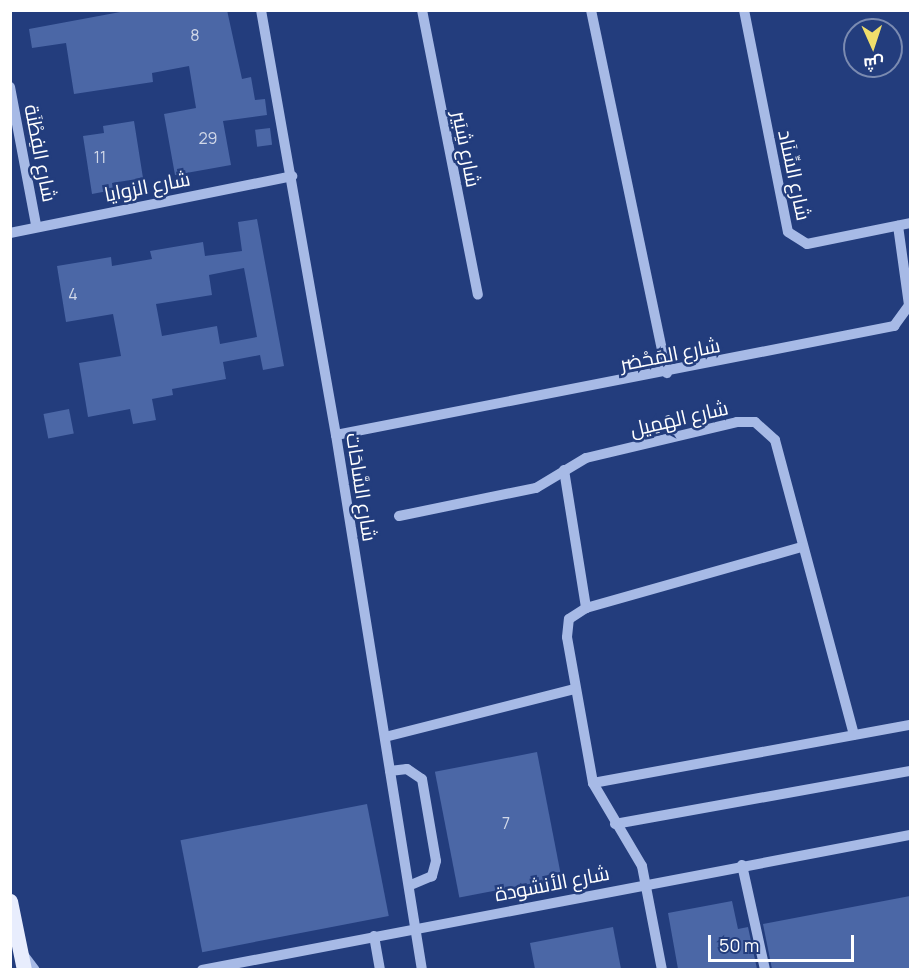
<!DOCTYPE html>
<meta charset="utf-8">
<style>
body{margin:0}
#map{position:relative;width:921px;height:980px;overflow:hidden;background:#233d7d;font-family:Manrope,Cairo,sans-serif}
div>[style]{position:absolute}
.building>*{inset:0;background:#4b67a6;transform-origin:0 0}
.minor>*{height:10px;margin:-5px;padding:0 5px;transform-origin:5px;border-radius:5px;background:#a7bae6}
.major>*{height:15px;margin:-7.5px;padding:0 7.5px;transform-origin:7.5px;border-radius:7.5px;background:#e8edfd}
span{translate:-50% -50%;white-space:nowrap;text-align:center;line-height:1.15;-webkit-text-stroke:5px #233d7d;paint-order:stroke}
.number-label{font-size:16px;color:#d2d9e9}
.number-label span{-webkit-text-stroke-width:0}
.street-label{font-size:20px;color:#fff}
.frame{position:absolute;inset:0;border:12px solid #fff;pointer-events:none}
.north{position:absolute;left:843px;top:18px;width:60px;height:60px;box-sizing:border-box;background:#233d7d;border:2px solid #7b8bb1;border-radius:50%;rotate:177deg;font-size:16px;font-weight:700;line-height:24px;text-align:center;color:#fff}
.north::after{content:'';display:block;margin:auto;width:21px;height:27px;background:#f0de6b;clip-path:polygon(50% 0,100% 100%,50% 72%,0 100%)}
.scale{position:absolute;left:708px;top:935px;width:146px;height:27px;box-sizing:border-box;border:3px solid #fff;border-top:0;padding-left:8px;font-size:18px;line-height:21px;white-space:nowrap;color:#fff;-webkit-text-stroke:4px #233d7d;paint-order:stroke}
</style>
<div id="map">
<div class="building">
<i style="clip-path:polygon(131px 10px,227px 10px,242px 79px,251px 77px,255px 100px,265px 99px,267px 115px,223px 121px,231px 165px,175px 175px,164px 114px,196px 108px,189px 66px,152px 73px,153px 82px,74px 94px,66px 43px,32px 48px,29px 29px)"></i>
<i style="clip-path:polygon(134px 121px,143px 178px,112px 183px,113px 190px,92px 194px,83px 136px,104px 133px,103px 126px)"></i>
<i style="left:270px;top:128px;width:17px;height:15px;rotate:83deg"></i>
<i style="clip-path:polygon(evenodd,257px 219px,284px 366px,263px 370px,260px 355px,223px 362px,226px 379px,172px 389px,173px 395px,152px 399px,156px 420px,133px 424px,130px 409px,88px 417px,79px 363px,121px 356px,113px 314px,66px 322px,57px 266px,111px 257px,112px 266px,152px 259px,150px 251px,203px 242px,205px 256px,242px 251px,238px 222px,257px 219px,244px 268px,257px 337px,220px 344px,217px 326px,162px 336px,156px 304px,212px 295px,209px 275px,244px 268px)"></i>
<i style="left:69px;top:409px;width:25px;height:26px;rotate:79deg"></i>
<i style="left:537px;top:752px;width:128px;height:104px;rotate:79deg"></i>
<i style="left:367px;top:804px;width:114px;height:190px;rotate:79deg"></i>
<i style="clip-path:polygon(910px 896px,910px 969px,772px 969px,763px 924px)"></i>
<i style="clip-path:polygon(732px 901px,738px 929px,748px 927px,757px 969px,678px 969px,668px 913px)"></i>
<i style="clip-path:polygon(613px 927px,621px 969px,535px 969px,530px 943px)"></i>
</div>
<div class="minor">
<i style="left:261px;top:10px;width:432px;rotate:80deg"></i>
<i style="left:336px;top:435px;width:542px;rotate:80.87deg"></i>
<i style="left:422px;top:10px;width:290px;rotate:78.9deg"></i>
<i style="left:591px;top:10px;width:371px;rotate:78.2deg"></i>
<i style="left:744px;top:10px;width:226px;rotate:78.8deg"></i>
<i style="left:788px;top:232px;width:22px;rotate:32deg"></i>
<i style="left:807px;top:244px;width:105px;rotate:-11.5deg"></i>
<i style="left:10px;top:87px;width:140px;rotate:79.3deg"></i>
<i style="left:10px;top:233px;width:288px;rotate:-11.4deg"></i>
<i style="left:336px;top:435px;width:569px;rotate:-11.05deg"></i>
<i style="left:894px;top:326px;width:26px;rotate:-54deg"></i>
<i style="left:909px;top:305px;width:80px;rotate:-97.9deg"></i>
<i style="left:564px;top:470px;width:140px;rotate:80.9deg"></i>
<i style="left:399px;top:516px;width:140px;rotate:-11.6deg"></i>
<i style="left:536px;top:488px;width:58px;rotate:-31deg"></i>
<i style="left:586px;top:458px;width:155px;rotate:-13.4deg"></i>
<i style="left:737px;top:422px;width:18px"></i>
<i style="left:755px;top:422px;width:27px;rotate:42deg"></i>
<i style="left:775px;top:440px;width:305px;rotate:75deg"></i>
<i style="left:385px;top:737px;width:196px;rotate:-14.2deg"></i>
<i style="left:390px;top:771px;width:17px;rotate:-7deg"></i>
<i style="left:407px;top:769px;width:18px;rotate:34deg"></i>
<i style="left:422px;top:779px;width:83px;rotate:80.3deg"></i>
<i style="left:436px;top:861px;width:16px;rotate:105deg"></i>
<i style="left:432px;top:876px;width:25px;rotate:157deg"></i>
<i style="left:593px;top:783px;width:322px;rotate:-10.4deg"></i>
<i style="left:615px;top:824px;width:300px;rotate:-10.2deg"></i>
<i style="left:742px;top:865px;width:107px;rotate:77.6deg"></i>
<i style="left:374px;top:936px;width:35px;rotate:80deg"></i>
<i style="left:22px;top:953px;width:21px;rotate:53deg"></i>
<i style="left:202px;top:970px;width:721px;rotate:-10.8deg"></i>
<i style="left:662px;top:970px;width:106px;rotate:-100.9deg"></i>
<i style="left:642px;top:866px;width:96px;rotate:-120.6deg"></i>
<i style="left:593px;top:783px;width:148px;rotate:-100.1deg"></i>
<i style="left:567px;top:637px;width:18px;rotate:-84deg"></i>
<i style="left:569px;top:619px;width:20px;rotate:-33deg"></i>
<i style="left:586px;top:608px;width:224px;rotate:-15.8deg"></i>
</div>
<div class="major">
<i style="left:10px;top:901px;width:70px;rotate:78.5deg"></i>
</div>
<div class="number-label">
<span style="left:195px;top:35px">8</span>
<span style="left:208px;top:138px">29</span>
<span style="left:100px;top:157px">11</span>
<span style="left:73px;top:294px">4</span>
<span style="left:506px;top:823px">7</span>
</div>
<div class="street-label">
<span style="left:467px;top:149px;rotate:79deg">شارع شِبَير</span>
<span style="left:41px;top:153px;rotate:79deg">شارع الفِطْنَة</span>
<span style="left:795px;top:175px;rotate:78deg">شارع السِّنَاد</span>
<span style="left:147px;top:186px;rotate:-11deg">شارع الزوايا</span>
<span style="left:670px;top:354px;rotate:-11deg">شارع المَحْضر</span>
<span style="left:679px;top:418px;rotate:-13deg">شارع الهَمِيل</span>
<span style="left:362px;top:487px;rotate:81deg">شارع السَّاحَات</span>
<span style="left:552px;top:883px;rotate:-11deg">شارع الأنشودة</span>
</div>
<div class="frame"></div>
<div class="north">ش</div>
<div class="scale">50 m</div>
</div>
